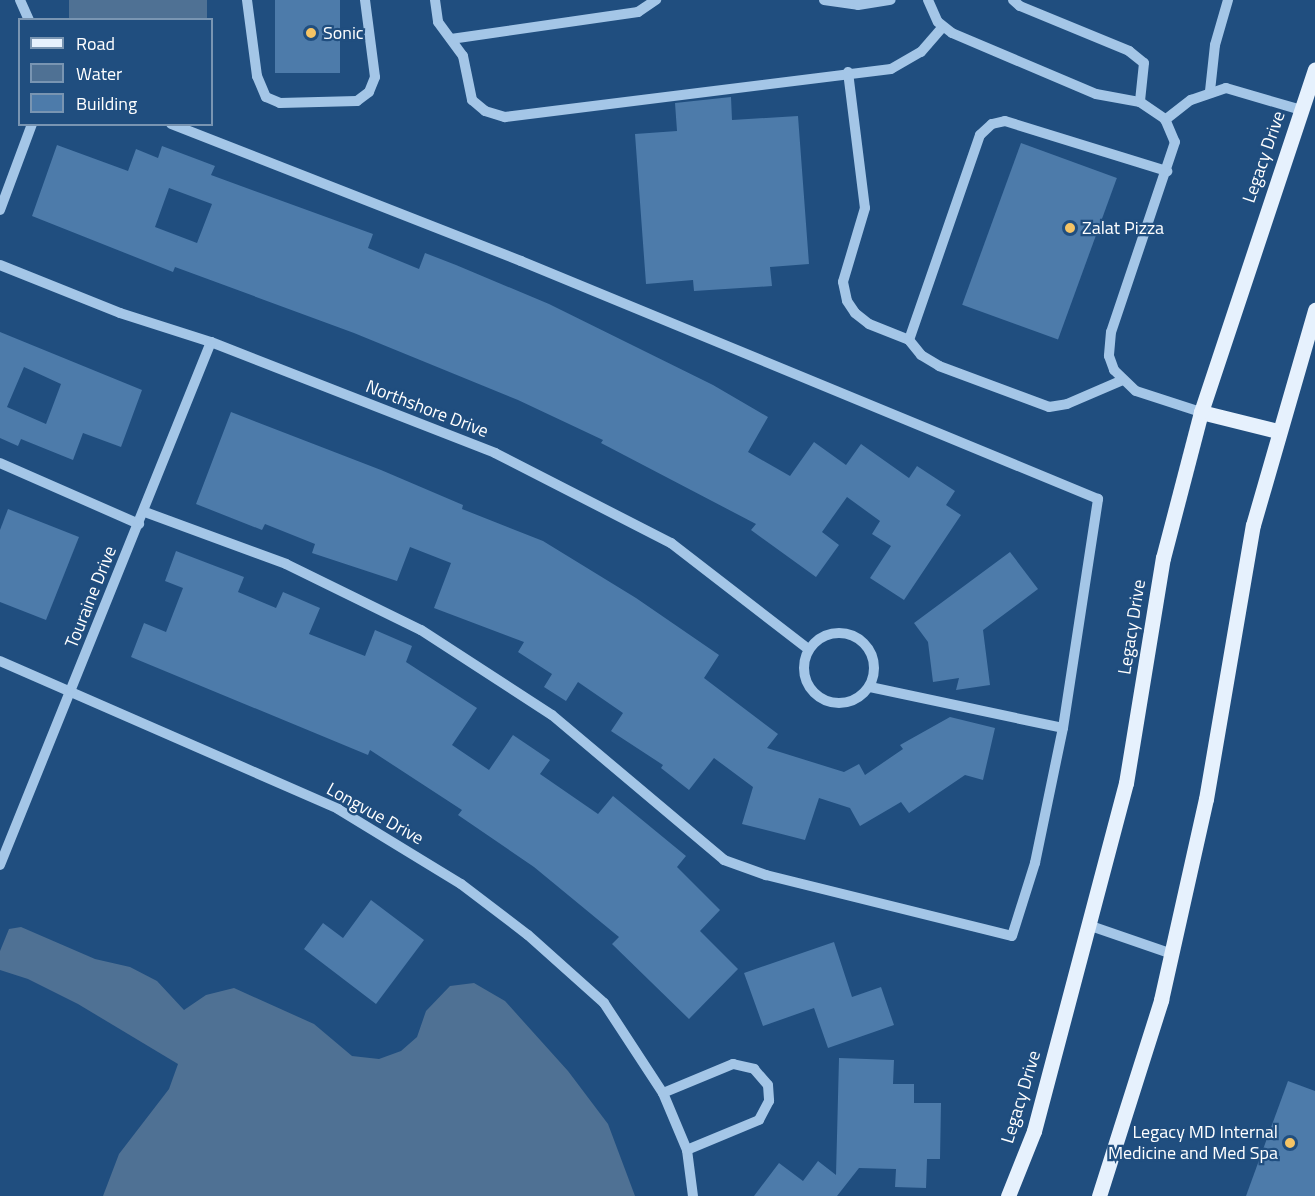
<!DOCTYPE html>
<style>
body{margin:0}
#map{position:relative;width:1315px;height:1196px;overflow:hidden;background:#204e7f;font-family:"Titillium Web",sans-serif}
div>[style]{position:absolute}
.water>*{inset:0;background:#4f7194;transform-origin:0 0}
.building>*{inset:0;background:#4d7baa;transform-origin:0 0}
.minor>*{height:10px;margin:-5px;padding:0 5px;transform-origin:5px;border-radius:5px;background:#a4c6e7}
.minor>.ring{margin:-5px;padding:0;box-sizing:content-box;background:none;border:10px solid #a4c6e7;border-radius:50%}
.major>*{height:15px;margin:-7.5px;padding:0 7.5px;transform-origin:7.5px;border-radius:7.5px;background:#e6f1fd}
.dots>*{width:16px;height:16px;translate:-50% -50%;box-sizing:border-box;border:3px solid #204e7f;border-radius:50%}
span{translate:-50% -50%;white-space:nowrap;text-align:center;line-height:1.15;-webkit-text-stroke:4.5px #204e7f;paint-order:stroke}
.poi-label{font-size:18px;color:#fff}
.left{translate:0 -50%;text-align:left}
.right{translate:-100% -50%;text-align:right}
.street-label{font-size:18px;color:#fff}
.legend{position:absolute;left:18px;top:18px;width:195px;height:108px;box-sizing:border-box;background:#204e7f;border:2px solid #7995b2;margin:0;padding:8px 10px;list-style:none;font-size:18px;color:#fff}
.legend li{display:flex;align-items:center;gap:12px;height:30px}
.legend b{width:30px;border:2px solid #7995b2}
</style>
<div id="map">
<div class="water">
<i style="left:69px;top:0;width:138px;height:21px"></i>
<i style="clip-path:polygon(21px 927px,95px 959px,130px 967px,157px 981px,184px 1010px,206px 995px,234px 988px,314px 1024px,352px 1056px,379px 1059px,401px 1051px,417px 1037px,426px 1011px,450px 986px,474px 983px,505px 1001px,568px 1071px,608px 1124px,635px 1196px,103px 1196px,119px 1154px,169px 1089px,178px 1064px,78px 1004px,28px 979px,0 970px,0 951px,9px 929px)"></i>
</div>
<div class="building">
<i style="left:275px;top:0;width:65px;height:73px"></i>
<i style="clip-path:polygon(731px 97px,732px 120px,798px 116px,809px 264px,770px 267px,772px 286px,694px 291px,693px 280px,646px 284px,635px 134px,677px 131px,675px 103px)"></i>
<i style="left:1021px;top:143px;width:102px;height:172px;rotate:20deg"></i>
<i style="clip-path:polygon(evenodd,57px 145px,128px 171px,136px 149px,158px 158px,162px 146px,215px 166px,211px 175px,373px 234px,368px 248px,419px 269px,425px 253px,456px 265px,549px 304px,713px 385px,768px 417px,748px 452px,790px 476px,814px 442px,846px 465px,861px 444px,909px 478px,917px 466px,955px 491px,946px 505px,961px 515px,904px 600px,870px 578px,891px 546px,872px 534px,880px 521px,847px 497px,822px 532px,839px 545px,816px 577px,751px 530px,756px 524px,601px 443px,603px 440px,518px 400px,354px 333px,175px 267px,173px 272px,32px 216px,57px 145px,169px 188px,212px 204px,197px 243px,155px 227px,169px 188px)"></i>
<i style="clip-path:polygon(evenodd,0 332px,142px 390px,121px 447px,83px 433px,73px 460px,21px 439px,18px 446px,0 438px,0 332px,24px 367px,61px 384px,46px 424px,7px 407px,24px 367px)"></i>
<i style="clip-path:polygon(231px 412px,381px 470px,463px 505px,462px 509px,543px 541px,636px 598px,719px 655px,704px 678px,778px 734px,767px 748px,844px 772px,859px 764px,865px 775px,903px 749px,900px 745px,950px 717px,995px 728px,983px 780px,965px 775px,909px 813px,901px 802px,860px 826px,850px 808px,819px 798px,805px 840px,742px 824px,753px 787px,714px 758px,689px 790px,661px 768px,663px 765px,611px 731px,623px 713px,578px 682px,566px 701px,544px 687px,552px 674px,518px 652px,524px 642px,434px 608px,451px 563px,410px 547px,397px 581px,312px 553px,315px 544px,265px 524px,262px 530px,196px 504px)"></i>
<i style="clip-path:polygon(8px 509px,79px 537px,46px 620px,0 602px,0 530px)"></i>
<i style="clip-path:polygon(176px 551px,244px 577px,238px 592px,276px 608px,283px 592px,320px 608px,309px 634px,365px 656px,375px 630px,412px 646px,406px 662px,477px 708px,452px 745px,489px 770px,513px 735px,550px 760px,540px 774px,598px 814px,613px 796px,686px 856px,677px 867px,720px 910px,700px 931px,738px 969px,689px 1019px,612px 944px,619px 937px,534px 867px,458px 815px,462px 810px,370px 750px,368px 755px,131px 657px,144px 623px,166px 632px,183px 588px,165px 581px)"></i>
<i style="clip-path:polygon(1010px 552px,1038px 589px,983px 630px,990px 685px,956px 690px,959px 678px,933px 682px,928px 642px,914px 623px)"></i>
<i style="clip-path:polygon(371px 900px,424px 940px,376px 1004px,304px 949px,323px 923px,343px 938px)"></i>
<i style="clip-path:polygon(834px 942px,852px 997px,881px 987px,894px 1025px,828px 1048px,814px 1008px,763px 1026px,744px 973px)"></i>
<i style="clip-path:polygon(839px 1058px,894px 1060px,893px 1084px,914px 1084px,914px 1103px,941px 1103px,940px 1159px,927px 1159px,926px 1188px,895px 1187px,896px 1169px,859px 1168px,837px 1196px,754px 1196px,779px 1163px,803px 1181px,818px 1161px,836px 1175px)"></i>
<i style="clip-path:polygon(1288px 1081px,1315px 1091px,1315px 1196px,1246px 1196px)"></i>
</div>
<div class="minor">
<i style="left:20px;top:0;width:22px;rotate:66deg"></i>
<i style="left:247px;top:0;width:77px;rotate:82.5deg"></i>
<i style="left:257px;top:76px;width:23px;rotate:67deg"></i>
<i style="left:266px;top:97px;width:15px;rotate:23deg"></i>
<i style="left:280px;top:103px;width:77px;rotate:-1.5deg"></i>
<i style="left:357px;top:101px;width:15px;rotate:-37deg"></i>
<i style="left:369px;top:92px;width:16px;rotate:-68deg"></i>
<i style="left:375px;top:77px;width:78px;rotate:-97.4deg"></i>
<i style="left:435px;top:0;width:22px;rotate:82deg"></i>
<i style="left:438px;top:22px;width:42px;rotate:53.7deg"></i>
<i style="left:463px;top:56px;width:45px;rotate:78.4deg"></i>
<i style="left:472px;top:100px;width:17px;rotate:40deg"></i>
<i style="left:485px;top:111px;width:21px;rotate:17deg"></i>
<i style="left:505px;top:117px;width:389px;rotate:-7.1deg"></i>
<i style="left:891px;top:69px;width:34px;rotate:-30deg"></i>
<i style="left:921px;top:52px;width:33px;rotate:-49deg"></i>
<i style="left:824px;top:0;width:34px;rotate:8deg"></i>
<i style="left:858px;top:5px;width:33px;rotate:-9deg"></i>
<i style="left:928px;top:0;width:24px;rotate:66deg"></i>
<i style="left:938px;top:22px;width:18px;rotate:38deg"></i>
<i style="left:952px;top:33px;width:156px;rotate:23deg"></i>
<i style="left:1096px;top:94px;width:45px;rotate:10.3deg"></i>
<i style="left:1140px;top:102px;width:30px;rotate:34deg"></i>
<i style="left:1165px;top:119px;width:25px;rotate:67deg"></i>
<i style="left:1175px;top:142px;width:200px;rotate:108.6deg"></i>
<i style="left:1111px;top:332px;width:24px;rotate:95deg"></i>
<i style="left:1109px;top:356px;width:15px;rotate:70deg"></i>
<i style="left:1114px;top:370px;width:30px;rotate:44deg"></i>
<i style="left:1136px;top:391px;width:68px;rotate:17.9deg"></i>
<i style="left:1013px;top:0;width:9px;rotate:41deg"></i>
<i style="left:1020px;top:6px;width:118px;rotate:22.4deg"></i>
<i style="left:1129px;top:51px;width:19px;rotate:39deg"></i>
<i style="left:1144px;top:63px;width:39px;rotate:96deg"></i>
<i style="left:451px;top:39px;width:189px;rotate:-8.2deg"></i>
<i style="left:638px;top:12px;width:22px;rotate:-34deg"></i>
<i style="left:848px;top:72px;width:137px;rotate:82.9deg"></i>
<i style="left:865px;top:208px;width:77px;rotate:106.6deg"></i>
<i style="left:843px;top:282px;width:19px;rotate:78deg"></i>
<i style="left:847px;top:301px;width:14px;rotate:56deg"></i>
<i style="left:855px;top:313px;width:18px;rotate:38deg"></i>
<i style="left:869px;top:324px;width:43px;rotate:21.8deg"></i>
<i style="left:909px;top:340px;width:19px;rotate:51deg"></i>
<i style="left:921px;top:355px;width:21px;rotate:31deg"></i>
<i style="left:939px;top:366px;width:117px;rotate:20.4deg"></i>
<i style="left:1049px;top:407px;width:18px;rotate:-9deg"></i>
<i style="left:1067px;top:404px;width:61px;rotate:-23.2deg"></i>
<i style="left:1210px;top:91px;width:46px;rotate:-83.8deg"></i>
<i style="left:1215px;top:45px;width:47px;rotate:-73.9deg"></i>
<i style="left:1165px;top:120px;width:33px;rotate:-38deg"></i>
<i style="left:1191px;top:100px;width:37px;rotate:-19deg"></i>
<i style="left:1226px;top:88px;width:78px;rotate:16.3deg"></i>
<i style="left:0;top:210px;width:92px;rotate:-69.6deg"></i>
<i style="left:0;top:265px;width:129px;rotate:21.8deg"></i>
<i style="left:120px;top:313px;width:96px;rotate:17.7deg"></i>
<i style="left:211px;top:342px;width:305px;rotate:21.3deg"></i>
<i style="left:495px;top:453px;width:198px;rotate:27.1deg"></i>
<i style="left:671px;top:543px;width:173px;rotate:37.7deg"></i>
<i style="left:909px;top:340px;width:217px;rotate:-70.9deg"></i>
<i style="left:980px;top:135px;width:16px;rotate:-43deg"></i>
<i style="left:992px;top:124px;width:13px;rotate:-13deg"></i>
<i style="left:1005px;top:121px;width:170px;rotate:17.2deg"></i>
<i style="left:0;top:463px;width:152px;rotate:23.7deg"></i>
<i style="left:145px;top:512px;width:150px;rotate:20.2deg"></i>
<i style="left:286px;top:564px;width:150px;rotate:26.1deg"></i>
<i style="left:421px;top:630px;width:156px;rotate:33deg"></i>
<i style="left:552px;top:715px;width:225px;rotate:40.1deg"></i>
<i style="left:724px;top:860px;width:45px;rotate:19.7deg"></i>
<i style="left:766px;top:875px;width:253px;rotate:13.9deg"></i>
<i style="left:1012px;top:936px;width:77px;rotate:-72.5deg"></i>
<i style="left:1035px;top:863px;width:138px;rotate:-78.3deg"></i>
<i style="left:1063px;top:728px;width:232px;rotate:-81.3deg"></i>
<i style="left:1098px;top:499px;width:624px;rotate:-157.58deg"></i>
<i style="left:521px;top:261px;width:376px;rotate:-158.6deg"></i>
<i class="ring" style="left:804px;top:633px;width:60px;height:60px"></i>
<i style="left:0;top:661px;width:369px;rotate:23.6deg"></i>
<i style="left:338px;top:809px;width:144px;rotate:31.4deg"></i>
<i style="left:461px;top:884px;width:84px;rotate:37.3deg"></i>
<i style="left:528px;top:935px;width:102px;rotate:41.8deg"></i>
<i style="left:604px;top:1003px;width:108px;rotate:56.8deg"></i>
<i style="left:663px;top:1093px;width:62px;rotate:67.2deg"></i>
<i style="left:687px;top:1150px;width:46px;rotate:82.6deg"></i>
<i style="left:870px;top:687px;width:197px;rotate:12deg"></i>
<i style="left:0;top:865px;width:564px;rotate:-68.03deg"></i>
<i style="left:1088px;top:925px;width:89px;rotate:19deg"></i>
<i style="left:663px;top:1093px;width:76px;rotate:-22.5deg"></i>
<i style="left:733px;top:1064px;width:22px;rotate:13deg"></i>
<i style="left:754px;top:1069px;width:21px;rotate:49deg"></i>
<i style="left:768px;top:1085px;width:16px;rotate:86deg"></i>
<i style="left:769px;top:1101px;width:21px;rotate:118deg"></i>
<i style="left:759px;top:1120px;width:78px;rotate:157.4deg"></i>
</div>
<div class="major">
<i style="left:1201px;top:412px;width:79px;rotate:13.9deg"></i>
<i style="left:1008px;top:1196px;width:70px;rotate:-68.2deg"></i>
<i style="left:1034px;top:1131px;width:360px;rotate:-75.2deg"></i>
<i style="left:1126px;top:783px;width:228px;rotate:-80.7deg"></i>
<i style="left:1163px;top:558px;width:151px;rotate:-75.4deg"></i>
<i style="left:1201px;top:412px;width:361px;rotate:-71.6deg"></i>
<i style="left:1099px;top:1196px;width:206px;rotate:-72.4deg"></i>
<i style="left:1161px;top:1000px;width:206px;rotate:-77.4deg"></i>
<i style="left:1206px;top:799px;width:278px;rotate:-80.3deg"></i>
<i style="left:1253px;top:525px;width:224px;rotate:-73.9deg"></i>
</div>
<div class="dots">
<i style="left:311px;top:33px;background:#f5c465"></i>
<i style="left:1070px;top:228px;background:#f5c465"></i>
<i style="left:1290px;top:1143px;background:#f5c465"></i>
</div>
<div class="poi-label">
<span class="left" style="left:323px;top:33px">Sonic</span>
<span class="left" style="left:1082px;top:228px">Zalat Pizza</span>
<span class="right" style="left:1278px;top:1143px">Legacy MD Internal<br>Medicine and Med Spa</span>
</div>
<div class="street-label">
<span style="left:1264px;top:157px;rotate:-71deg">Legacy Drive</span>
<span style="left:427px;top:409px;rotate:21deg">Northshore Drive</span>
<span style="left:91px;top:597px;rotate:-68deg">Touraine Drive</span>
<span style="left:1132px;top:627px;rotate:-81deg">Legacy Drive</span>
<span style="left:375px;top:814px;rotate:29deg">Longvue Drive</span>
<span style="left:1021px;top:1097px;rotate:-73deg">Legacy Drive</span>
</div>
<ul class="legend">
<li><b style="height:8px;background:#e6f1fd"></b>Road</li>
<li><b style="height:16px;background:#4f7194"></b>Water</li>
<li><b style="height:16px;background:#4d7baa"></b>Building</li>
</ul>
</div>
